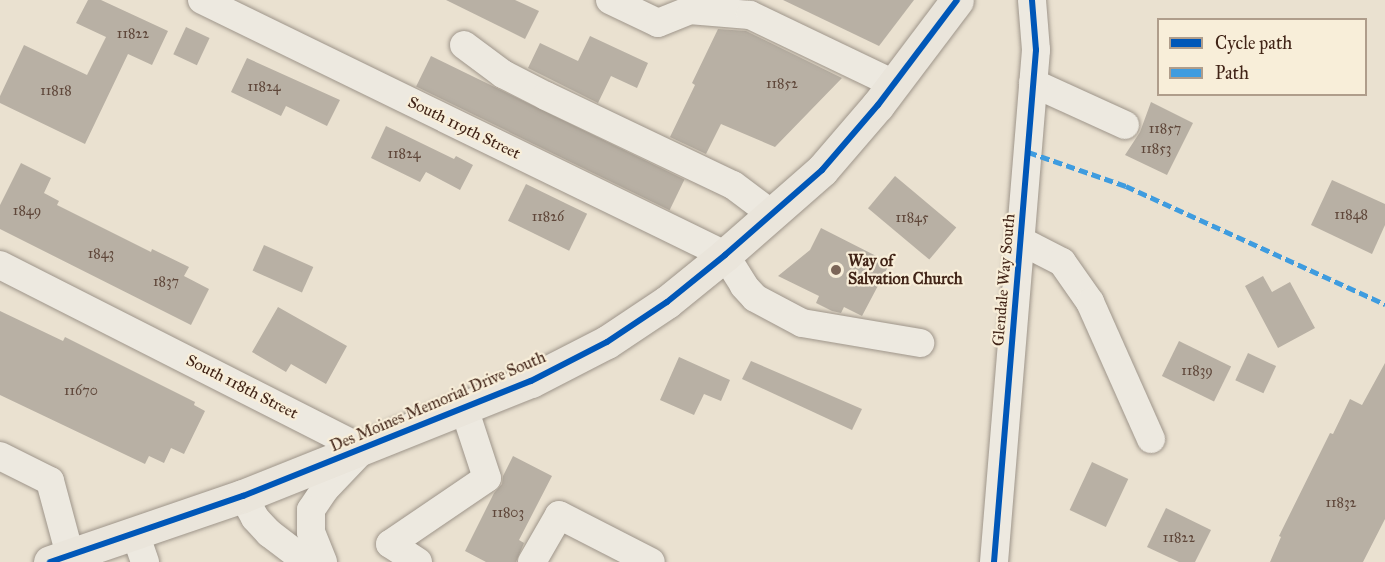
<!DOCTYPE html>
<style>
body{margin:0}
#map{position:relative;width:1385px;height:562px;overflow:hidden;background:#eae1d0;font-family:"IM FELL Great Primer",serif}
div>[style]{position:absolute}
.building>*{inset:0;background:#b8b0a4;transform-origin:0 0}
.roads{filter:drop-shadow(0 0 2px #9e958a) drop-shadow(0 0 2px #9e958a)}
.minor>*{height:28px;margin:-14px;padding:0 14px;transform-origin:14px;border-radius:14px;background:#ede9e0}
.major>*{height:33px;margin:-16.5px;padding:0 16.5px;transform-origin:16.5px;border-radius:16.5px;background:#eae5db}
.quiet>*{height:4.5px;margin-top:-2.25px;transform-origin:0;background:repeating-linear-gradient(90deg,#3f9cdf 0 9px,transparent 0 13.5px)}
.cycleway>*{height:6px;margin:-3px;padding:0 3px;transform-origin:3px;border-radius:3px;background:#0057b8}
.dots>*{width:16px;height:16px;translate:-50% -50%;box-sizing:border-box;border:3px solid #f8eed9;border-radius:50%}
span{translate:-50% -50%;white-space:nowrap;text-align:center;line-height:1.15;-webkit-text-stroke:4.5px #f8eed9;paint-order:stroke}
.number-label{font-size:14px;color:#5f473a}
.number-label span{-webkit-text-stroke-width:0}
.street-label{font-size:16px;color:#412417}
.poi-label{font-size:16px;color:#412417;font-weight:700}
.left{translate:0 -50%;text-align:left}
.legend{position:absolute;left:1157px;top:18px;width:210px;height:78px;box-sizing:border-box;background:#f8eed9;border:2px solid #af9d8b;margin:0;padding:8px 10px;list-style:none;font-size:18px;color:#412417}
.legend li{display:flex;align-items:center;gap:12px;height:30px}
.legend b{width:30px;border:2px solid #af9d8b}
</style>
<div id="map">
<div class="building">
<i style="clip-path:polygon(88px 0,101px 0,168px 31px,152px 65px,128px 54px,85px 144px,0 103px,0 96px,24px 45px,87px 75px,106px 37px,76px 23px)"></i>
<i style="clip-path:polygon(446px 0,515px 0,539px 11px,525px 39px)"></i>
<i style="clip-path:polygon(783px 0,914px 0,879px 46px)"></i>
<i style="left:186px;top:27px;width:26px;height:30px;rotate:25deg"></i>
<i style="clip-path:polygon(718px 29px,746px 31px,842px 78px,775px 147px,721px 124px,706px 154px,670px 137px,695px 85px,692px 83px)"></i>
<i style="clip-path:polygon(590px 36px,648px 63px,637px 88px,611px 76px,598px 103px,528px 68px,540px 43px,578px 61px)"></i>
<i style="left:431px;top:56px;width:282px;height:34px;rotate:26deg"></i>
<i style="clip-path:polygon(247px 58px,340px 100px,327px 126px,286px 106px,281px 116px,231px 92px)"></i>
<i style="clip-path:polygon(1151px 102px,1193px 123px,1167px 175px,1125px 155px,1140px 132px)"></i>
<i style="clip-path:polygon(386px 126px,454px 159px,456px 156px,473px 165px,460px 190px,426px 172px,420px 182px,371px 158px)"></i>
<i style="clip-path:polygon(21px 163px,51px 178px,44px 193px,59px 201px,57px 205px,151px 252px,152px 249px,189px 267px,184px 276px,209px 289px,191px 325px,0 229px,0 205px)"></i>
<i style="left:895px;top:176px;width:80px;height:42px;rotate:40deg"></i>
<i style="clip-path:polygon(1332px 180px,1385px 204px,1385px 225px,1372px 254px,1311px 225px)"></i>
<i style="left:526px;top:184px;width:68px;height:41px;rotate:26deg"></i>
<i style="clip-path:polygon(821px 228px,890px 263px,862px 316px,844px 307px,841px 313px,832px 311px,816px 303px,819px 296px,778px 276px,810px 250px)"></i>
<i style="left:264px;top:245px;width:54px;height:28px;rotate:24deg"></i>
<i style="clip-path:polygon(1263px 276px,1272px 292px,1290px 282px,1315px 328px,1278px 348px,1245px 286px)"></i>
<i style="clip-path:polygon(278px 307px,347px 346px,326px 384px,291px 364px,286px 372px,252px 352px)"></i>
<i style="clip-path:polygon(0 311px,63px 341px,65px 337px,195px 402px,194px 405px,205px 411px,184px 454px,171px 448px,164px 463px,149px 456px,145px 464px,0 395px)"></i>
<i style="left:1179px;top:341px;width:58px;height:39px;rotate:26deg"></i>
<i style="left:1248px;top:353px;width:31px;height:30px;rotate:25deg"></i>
<i style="clip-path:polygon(679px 357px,730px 380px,721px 401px,704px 394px,694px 415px,660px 400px)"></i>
<i style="clip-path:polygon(751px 361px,862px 409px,852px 430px,742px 379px)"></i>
<i style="clip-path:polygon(1385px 363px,1385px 519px,1363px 562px,1270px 562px,1281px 537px,1279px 536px,1330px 433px,1333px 434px,1350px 399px,1362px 405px)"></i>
<i style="clip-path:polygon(513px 456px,552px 476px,519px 540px,524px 543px,516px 562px,486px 562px,465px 551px,494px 493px,502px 484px,503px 476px)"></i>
<i style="left:1092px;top:462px;width:40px;height:53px;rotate:25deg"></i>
<i style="clip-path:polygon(1166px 508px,1211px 530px,1195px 562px,1179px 562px,1147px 547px)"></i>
</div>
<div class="roads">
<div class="minor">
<i style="left:202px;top:0;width:582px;rotate:25.99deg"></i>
<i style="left:725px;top:255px;width:36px;rotate:58deg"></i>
<i style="left:744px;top:286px;width:16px;rotate:47deg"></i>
<i style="left:755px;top:298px;width:53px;rotate:28deg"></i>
<i style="left:802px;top:323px;width:120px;rotate:9.6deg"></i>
<i style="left:610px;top:0;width:53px;rotate:25.6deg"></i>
<i style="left:658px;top:23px;width:35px;rotate:-22deg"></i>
<i style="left:690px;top:10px;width:60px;rotate:4.8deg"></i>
<i style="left:750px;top:15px;width:160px;rotate:25.6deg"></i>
<i style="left:464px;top:45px;width:49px;rotate:36.6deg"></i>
<i style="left:503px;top:74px;width:48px;rotate:27.1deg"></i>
<i style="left:546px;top:96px;width:207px;rotate:25.5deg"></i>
<i style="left:733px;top:185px;width:50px;rotate:36.9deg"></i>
<i style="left:1033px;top:83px;width:101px;rotate:24.5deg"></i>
<i style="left:1021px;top:241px;width:46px;rotate:27.1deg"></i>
<i style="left:1062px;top:262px;width:49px;rotate:55deg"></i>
<i style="left:1090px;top:302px;width:150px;rotate:66deg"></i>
<i style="left:0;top:265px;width:407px;rotate:26.9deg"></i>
<i style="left:363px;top:449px;width:55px;rotate:133.5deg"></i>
<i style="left:325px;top:489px;width:25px;rotate:124deg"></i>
<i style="left:311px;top:510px;width:22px;rotate:90deg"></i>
<i style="left:311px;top:532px;width:32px;rotate:68deg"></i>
<i style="left:0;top:456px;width:56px;rotate:26.6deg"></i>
<i style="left:50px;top:481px;width:77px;rotate:74.9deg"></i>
<i style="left:243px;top:496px;width:25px;rotate:61deg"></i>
<i style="left:255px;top:518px;width:21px;rotate:47deg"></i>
<i style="left:269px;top:533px;width:48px;rotate:37.3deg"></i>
<i style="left:135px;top:533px;width:31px;rotate:71deg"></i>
<i style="left:418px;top:562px;width:33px;rotate:-147deg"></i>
<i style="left:390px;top:544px;width:117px;rotate:-34.2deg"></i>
<i style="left:487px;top:478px;width:74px;rotate:-108.2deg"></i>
<i style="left:532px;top:562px;width:54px;rotate:-60.1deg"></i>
<i style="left:559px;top:515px;width:103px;rotate:27.1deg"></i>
<i style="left:994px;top:562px;width:514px;rotate:-85.31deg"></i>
<i style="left:1036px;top:50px;width:50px;rotate:-94.6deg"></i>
</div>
<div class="major">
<i style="left:50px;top:562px;width:204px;rotate:-18.9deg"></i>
<i style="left:243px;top:496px;width:310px;rotate:-21.8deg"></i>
<i style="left:531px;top:381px;width:85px;rotate:-27.2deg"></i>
<i style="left:607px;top:342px;width:72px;rotate:-33.7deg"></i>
<i style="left:667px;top:302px;width:75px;rotate:-39deg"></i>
<i style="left:725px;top:255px;width:129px;rotate:-41.2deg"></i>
<i style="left:822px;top:170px;width:86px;rotate:-49.3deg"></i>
<i style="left:878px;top:105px;width:131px;rotate:-53deg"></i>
</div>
</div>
<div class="quiet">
<i style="left:1028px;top:152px;width:104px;rotate:19.1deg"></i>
<i style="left:1126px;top:186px;width:285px;rotate:24.5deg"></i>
</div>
<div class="cycleway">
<i style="left:50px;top:562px;width:204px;rotate:-18.9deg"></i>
<i style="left:243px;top:496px;width:310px;rotate:-21.8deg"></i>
<i style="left:531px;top:381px;width:85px;rotate:-27.2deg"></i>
<i style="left:607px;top:342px;width:72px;rotate:-33.7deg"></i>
<i style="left:667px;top:302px;width:75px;rotate:-39deg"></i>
<i style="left:725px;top:255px;width:129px;rotate:-41.2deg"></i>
<i style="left:822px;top:170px;width:86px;rotate:-49.3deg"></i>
<i style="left:878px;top:105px;width:131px;rotate:-53deg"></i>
<i style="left:994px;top:562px;width:514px;rotate:-85.31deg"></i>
<i style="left:1036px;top:50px;width:50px;rotate:-94.6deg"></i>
</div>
<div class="dots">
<i style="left:836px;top:270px;background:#7c6658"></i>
</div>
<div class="number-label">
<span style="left:133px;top:34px">11822</span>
<span style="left:782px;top:84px">11852</span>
<span style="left:264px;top:87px">11824</span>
<span style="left:56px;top:91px">11818</span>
<span style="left:1165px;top:129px">11857</span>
<span style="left:1156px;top:149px">11853</span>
<span style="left:404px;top:154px">11824</span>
<span style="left:27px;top:211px">1849</span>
<span style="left:1351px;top:215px">11848</span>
<span style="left:548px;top:217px">11826</span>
<span style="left:912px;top:218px">11845</span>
<span style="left:101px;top:254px">1843</span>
<span style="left:166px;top:282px">1837</span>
<span style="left:1197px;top:371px">11839</span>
<span style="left:81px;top:391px">11670</span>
<span style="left:1341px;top:503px">11832</span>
<span style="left:508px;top:513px">11803</span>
<span style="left:1179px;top:538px">11822</span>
</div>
<div class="street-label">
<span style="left:464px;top:128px;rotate:26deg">South 119th Street</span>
<span style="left:1004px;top:280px;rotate:-85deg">Glendale Way South</span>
<span style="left:242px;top:387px;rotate:27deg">South 118th Street</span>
<span style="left:438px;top:402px;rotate:-23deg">Des Moines Memorial Drive South</span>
</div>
<div class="poi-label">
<span class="left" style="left:848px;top:270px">Way of<br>Salvation Church</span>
</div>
<ul class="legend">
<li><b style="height:8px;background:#0057b8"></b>Cycle path</li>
<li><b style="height:8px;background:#3f9cdf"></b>Path</li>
</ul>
</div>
